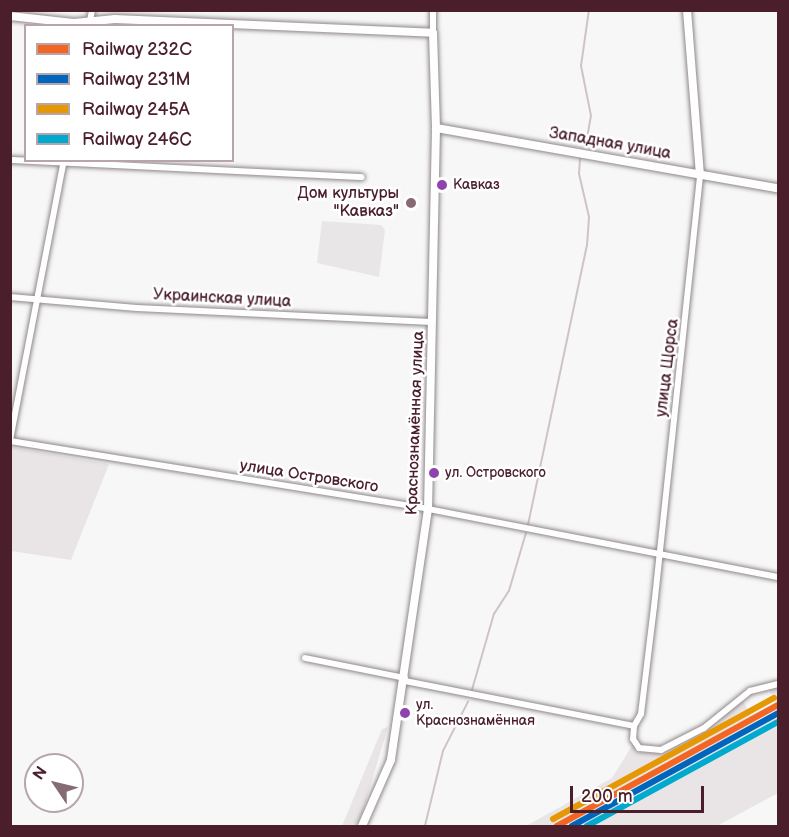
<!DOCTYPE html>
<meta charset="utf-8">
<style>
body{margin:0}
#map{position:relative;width:789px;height:837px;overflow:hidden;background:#f7f7f7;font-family:"Balsamiq Sans",sans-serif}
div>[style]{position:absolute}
.built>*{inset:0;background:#e9e6e7}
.green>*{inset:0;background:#e9e5e6}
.stream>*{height:1.5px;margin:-0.75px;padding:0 0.75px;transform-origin:0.75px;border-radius:0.75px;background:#cec3c5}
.roads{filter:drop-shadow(0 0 2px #90888a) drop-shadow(0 0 2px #90888a)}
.minor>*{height:6px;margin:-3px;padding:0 3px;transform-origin:3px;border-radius:3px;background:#fefefe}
.major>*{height:8px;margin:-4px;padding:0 4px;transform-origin:4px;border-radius:4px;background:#fefefe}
.rail-1>*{height:6px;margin:-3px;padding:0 3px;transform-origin:3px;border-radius:3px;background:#f26522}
.rail-2>*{height:6px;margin:-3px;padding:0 3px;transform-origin:3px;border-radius:3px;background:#0065bd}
.rail-3>*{height:6px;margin:-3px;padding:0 3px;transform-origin:3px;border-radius:3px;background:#e69804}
.rail-4>*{height:6px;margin:-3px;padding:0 3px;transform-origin:3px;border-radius:3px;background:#00a9ce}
.dots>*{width:16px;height:16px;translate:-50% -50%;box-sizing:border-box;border:3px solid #fff;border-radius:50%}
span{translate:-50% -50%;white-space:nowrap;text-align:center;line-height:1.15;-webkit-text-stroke:5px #fff;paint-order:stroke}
.bus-label{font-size:14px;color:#4a1f2b}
.left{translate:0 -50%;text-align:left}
.street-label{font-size:16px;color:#4a1f2b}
.poi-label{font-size:16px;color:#4a1f2b}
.right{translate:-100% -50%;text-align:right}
.frame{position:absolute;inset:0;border:12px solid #4a1f2b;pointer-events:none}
.legend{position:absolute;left:24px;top:24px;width:210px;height:138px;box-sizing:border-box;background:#fff;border:2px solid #b7a5aa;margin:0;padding:8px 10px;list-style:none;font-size:18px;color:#4a1f2b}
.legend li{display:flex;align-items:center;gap:12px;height:30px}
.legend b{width:30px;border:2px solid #b7a5aa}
.north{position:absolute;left:24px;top:753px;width:60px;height:60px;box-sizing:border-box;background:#fff;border:2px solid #b7a5aa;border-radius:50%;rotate:305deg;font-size:16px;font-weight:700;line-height:24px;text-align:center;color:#4a1f2b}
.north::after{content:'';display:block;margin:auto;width:21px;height:27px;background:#876b72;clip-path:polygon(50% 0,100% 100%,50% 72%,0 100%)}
.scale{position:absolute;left:570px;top:786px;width:134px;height:27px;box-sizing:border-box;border:3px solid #4a1f2b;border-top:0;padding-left:8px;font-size:18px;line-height:21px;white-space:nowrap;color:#4a1f2b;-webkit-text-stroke:4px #fff;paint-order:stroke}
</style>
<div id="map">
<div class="built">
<i style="clip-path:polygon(322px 221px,381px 225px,385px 230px,379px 277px,317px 263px)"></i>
</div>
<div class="green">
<i style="clip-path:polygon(11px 447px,109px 464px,71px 560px,11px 551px)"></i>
<i style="clip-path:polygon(778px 688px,778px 703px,554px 826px,526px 826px,612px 778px,633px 744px,644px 753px,670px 749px,743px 701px,751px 715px,776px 702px,768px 689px)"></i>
<i style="clip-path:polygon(778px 707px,778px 793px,717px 826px,562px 826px)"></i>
<i style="clip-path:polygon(388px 727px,362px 814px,355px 826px,342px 826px,382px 729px)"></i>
</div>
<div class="stream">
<i style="left:586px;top:144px;width:28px;rotate:-80deg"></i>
<i style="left:591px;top:116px;width:51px;rotate:-101.3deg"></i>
<i style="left:581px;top:66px;width:57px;rotate:-81.9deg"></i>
<i style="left:528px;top:525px;width:285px;rotate:-78.1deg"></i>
<i style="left:587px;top:246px;width:29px;rotate:-86deg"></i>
<i style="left:589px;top:217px;width:44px;rotate:-103.1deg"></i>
<i style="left:579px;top:174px;width:15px;rotate:-86deg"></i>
<i style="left:472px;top:690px;width:79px;rotate:-73.9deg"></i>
<i style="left:494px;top:614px;width:27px;rotate:-57deg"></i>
<i style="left:509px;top:591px;width:60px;rotate:-73.7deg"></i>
<i style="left:425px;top:826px;width:77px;rotate:-76.5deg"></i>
<i style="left:443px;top:751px;width:55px;rotate:-63deg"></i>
</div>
<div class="roads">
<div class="minor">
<i style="left:433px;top:10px;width:23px;rotate:90deg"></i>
<i style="left:89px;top:26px;width:16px;rotate:-79deg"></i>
<i style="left:10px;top:160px;width:352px;rotate:2.8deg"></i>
<i style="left:10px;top:297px;width:127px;rotate:5deg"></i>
<i style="left:137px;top:308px;width:295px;rotate:2.7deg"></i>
<i style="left:10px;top:440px;width:285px;rotate:-79.1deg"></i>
<i style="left:10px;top:441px;width:423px;rotate:9.2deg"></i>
<i style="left:428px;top:509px;width:357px;rotate:11deg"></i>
<i style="left:305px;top:658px;width:102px;rotate:11.3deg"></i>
<i style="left:405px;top:681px;width:233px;rotate:11.1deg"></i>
<i style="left:634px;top:726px;width:14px;rotate:-60deg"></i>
<i style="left:641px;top:714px;width:108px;rotate:-83.1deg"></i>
<i style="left:654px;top:607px;width:434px;rotate:-83.9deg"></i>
<i style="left:634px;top:726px;width:13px;rotate:94deg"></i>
<i style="left:633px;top:739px;width:11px;rotate:56deg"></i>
<i style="left:639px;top:748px;width:22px;rotate:5deg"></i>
<i style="left:661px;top:750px;width:48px;rotate:-27.1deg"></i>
<i style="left:704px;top:728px;width:59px;rotate:-38.8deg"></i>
<i style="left:750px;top:691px;width:29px;rotate:-14deg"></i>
</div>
<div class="major">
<i style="left:687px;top:10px;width:166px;rotate:85.5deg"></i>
<i style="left:10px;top:16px;width:64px;rotate:6.2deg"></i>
<i style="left:74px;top:23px;width:41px;rotate:-5.6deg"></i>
<i style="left:115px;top:19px;width:318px;rotate:2.5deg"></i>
<i style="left:433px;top:33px;width:95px;rotate:88.2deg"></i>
<i style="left:436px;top:128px;width:381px;rotate:91.2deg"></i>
<i style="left:428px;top:509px;width:254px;rotate:98.4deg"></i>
<i style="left:391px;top:760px;width:72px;rotate:113.7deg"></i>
<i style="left:436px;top:128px;width:347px;rotate:10deg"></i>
</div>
</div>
<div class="rail-1">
<i style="left:557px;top:826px;width:252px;rotate:-28.7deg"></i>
</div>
<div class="rail-2">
<i style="left:572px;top:826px;width:235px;rotate:-28.7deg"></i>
</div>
<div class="rail-3">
<i style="left:553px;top:819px;width:252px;rotate:-28.7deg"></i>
</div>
<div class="rail-4">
<i style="left:587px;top:826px;width:217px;rotate:-28.6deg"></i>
</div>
<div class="dots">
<i style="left:442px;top:185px;background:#8e44ad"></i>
<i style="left:411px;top:203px;background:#876b72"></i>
<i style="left:434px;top:473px;background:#8e44ad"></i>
<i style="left:405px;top:713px;background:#8e44ad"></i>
</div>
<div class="bus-label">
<span class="left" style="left:453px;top:185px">Кавказ</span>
<span class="left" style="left:445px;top:473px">ул. Островского</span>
<span class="left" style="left:416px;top:713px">ул.<br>Краснознамённая</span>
</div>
<div class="street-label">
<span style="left:610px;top:144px;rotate:10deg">Западная улица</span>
<span style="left:222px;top:299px;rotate:3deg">Украинская улица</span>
<span style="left:668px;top:368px;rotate:-83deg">улица Щорса</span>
<span style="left:416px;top:423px;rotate:-88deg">Краснознамённая улица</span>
<span style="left:309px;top:477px;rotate:9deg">улица Островского</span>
</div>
<div class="poi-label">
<span class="right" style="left:399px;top:203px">Дом культуры<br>"Кавказ"</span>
</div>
<div class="frame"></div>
<ul class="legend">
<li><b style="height:8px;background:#f26522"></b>Railway 232C</li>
<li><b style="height:8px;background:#0065bd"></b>Railway 231М</li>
<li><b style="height:8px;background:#e69804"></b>Railway 245А</li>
<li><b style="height:8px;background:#00a9ce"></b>Railway 246С</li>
</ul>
<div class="north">N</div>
<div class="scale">200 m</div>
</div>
